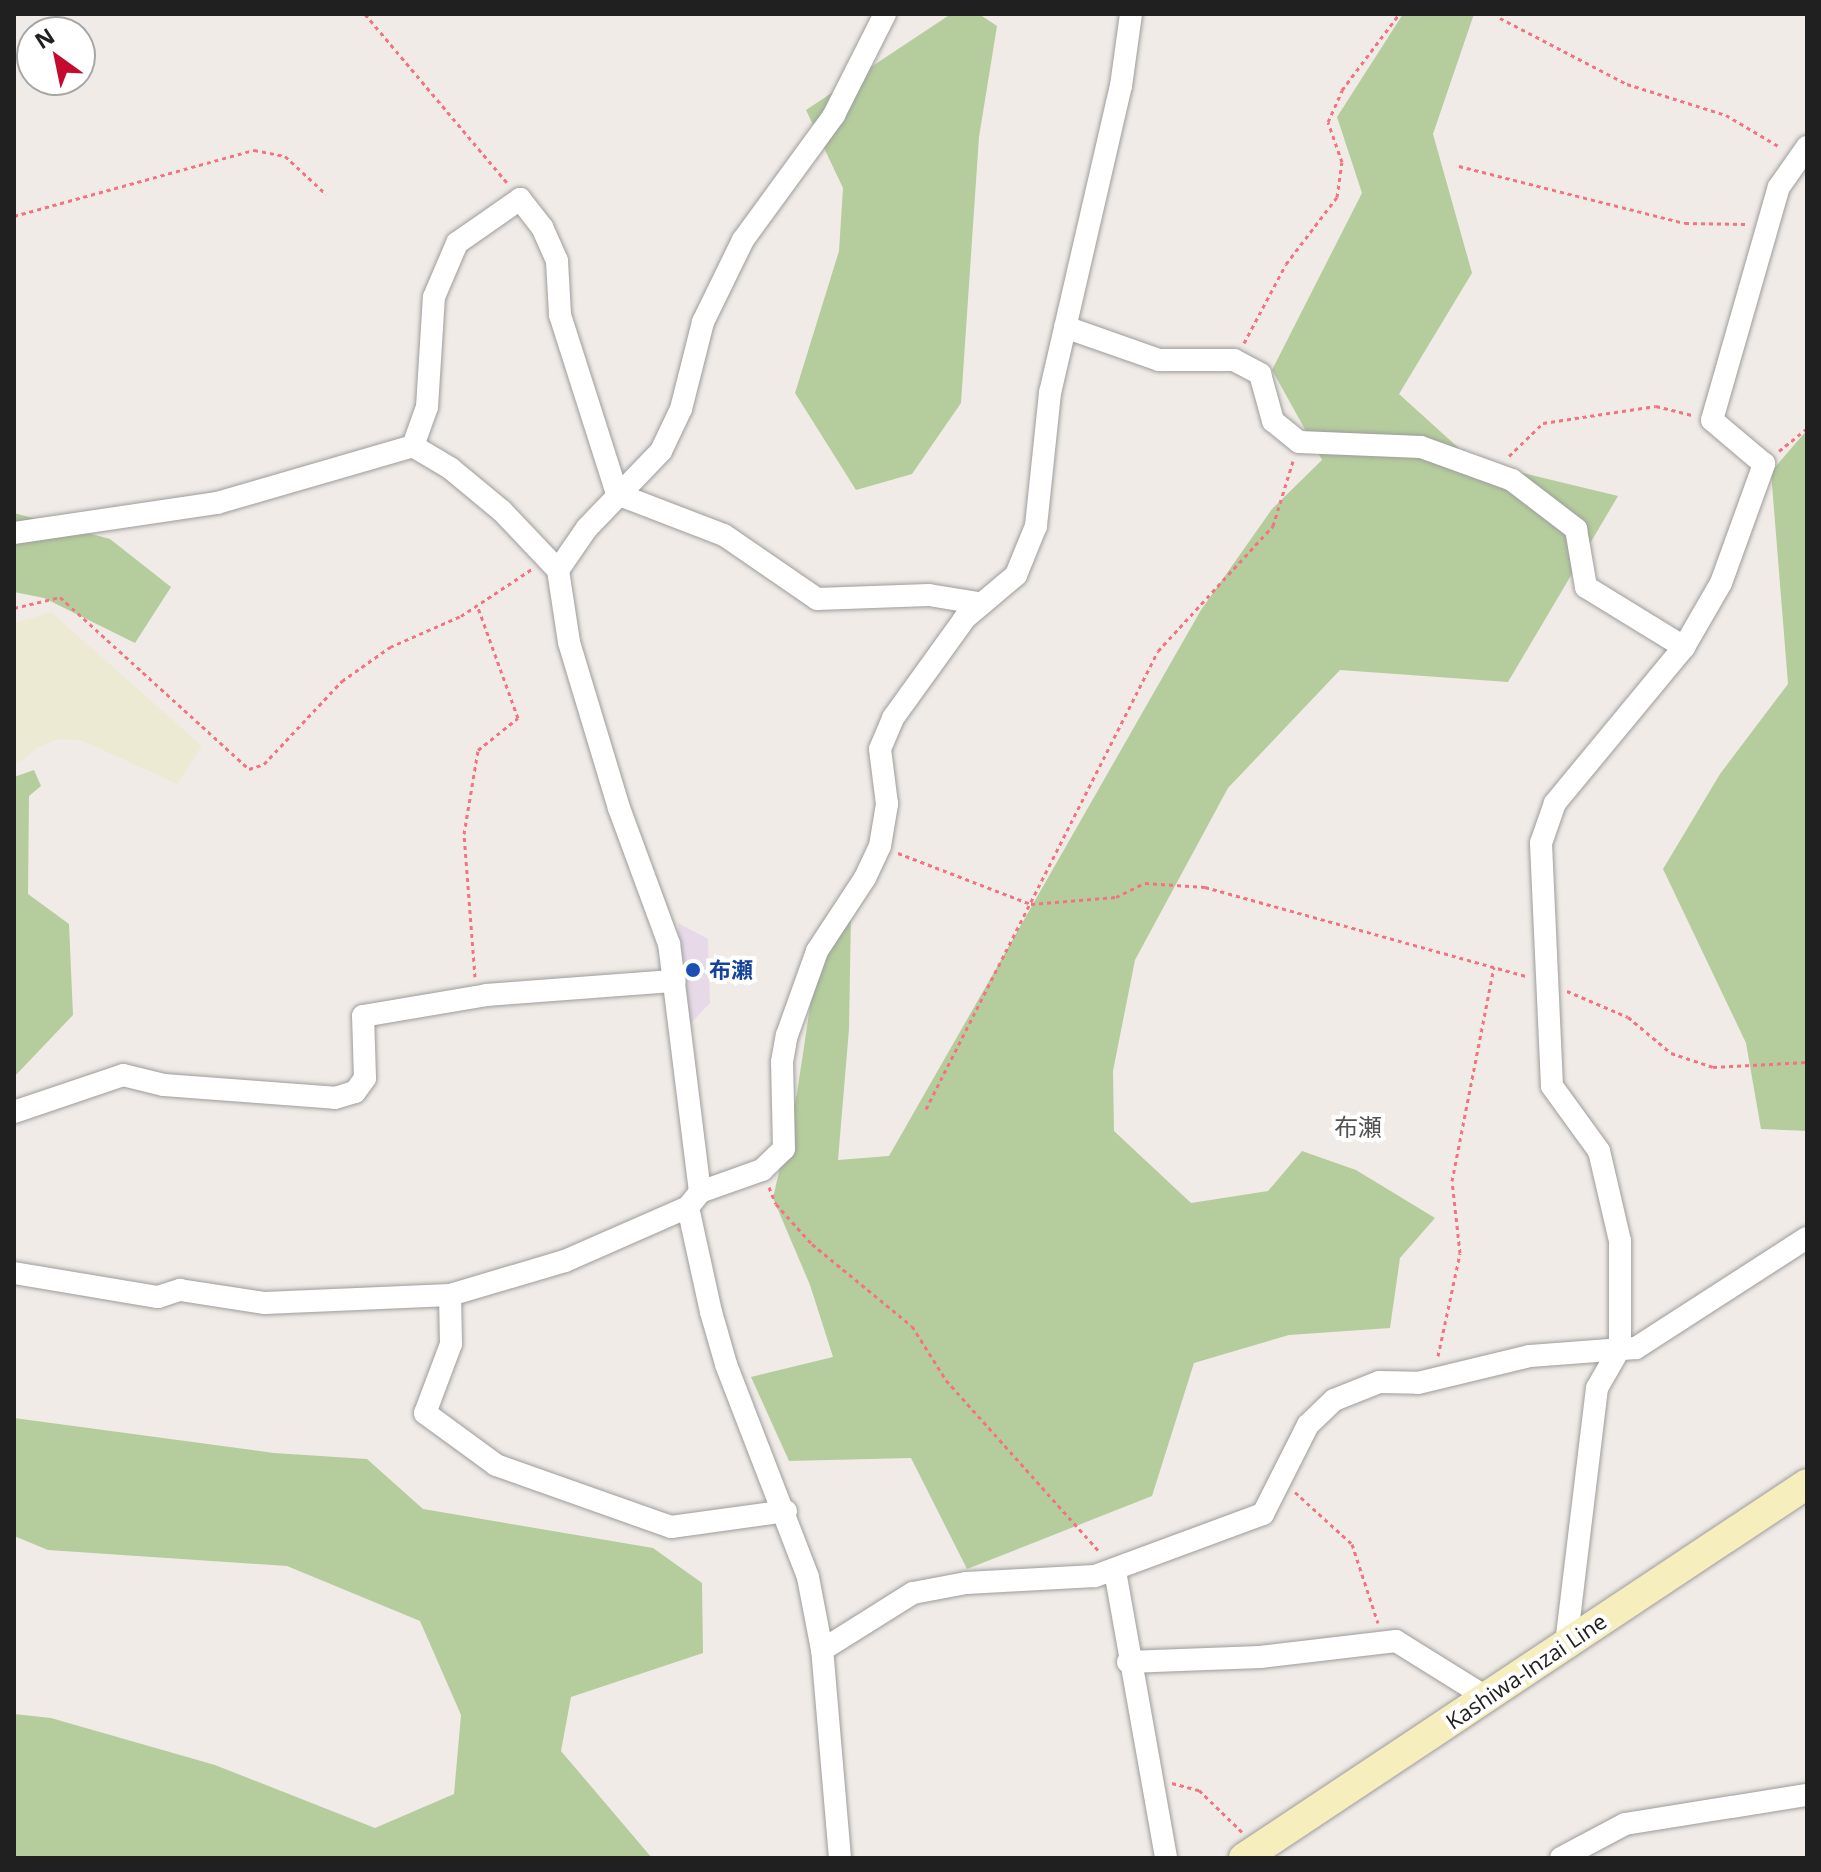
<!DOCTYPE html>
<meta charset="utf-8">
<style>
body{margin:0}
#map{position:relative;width:1821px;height:1872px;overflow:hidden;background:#f0ebe6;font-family:"Open Sans","Noto Sans JP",sans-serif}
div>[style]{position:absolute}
.industrial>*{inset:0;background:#e8d9e8}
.farmland>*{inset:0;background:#edead3}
.forest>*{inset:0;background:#b5cd9d}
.path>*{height:3px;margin-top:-1.5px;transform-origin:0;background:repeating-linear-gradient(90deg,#f37481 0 4px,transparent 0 8px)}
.roads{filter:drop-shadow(0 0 2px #9d9d9d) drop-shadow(0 0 2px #9d9d9d)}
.street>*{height:22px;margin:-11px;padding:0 11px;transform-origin:11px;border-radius:11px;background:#fff}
.secondary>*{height:30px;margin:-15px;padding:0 15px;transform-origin:15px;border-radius:15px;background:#f7eebe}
.dots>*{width:22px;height:22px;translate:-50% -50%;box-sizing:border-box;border:4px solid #fff;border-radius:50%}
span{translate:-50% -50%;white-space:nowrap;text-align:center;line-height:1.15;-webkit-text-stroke:8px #fff;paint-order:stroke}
.transit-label{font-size:22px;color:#164399;font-weight:700}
.left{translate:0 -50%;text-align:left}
.street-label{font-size:22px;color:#202020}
.neighbourhood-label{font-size:24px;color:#535353}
.frame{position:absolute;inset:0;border:16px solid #202020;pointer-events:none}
.north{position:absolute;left:16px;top:16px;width:80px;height:80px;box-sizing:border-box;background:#fff;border:2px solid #a6a6a6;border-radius:50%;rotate:327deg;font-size:22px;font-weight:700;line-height:32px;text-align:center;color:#202020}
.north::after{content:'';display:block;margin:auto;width:28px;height:36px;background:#c50a30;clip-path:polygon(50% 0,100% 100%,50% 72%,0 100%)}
</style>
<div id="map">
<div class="industrial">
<i style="clip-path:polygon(678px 923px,708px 939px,710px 1003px,687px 1027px)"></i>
</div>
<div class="farmland">
<i style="clip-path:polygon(51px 612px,202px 746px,177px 784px,81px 740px,57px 739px,39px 747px,14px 766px,14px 623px)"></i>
</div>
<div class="forest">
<i style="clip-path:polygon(951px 14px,979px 14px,997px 26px,979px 137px,961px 403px,912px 474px,856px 490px,795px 393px,839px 251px,843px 188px,806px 110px)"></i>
<i style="clip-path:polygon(1403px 14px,1474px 14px,1433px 134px,1472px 273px,1399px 394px,1473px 461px,1618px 496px,1508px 682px,1340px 670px,1228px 788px,1135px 960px,1113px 1071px,1114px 1131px,1191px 1203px,1268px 1191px,1302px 1151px,1356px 1170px,1435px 1218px,1400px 1258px,1390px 1328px,1289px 1335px,1194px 1363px,1152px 1496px,967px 1569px,911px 1458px,789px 1461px,751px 1377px,833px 1357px,810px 1285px,773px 1198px,797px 1093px,811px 1000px,836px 912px,851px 913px,849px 1029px,838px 1160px,889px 1156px,1201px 610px,1272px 509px,1322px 460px,1272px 370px,1362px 193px,1337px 117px)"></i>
<i style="clip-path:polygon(1807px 430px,1807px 1131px,1761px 1129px,1746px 1043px,1663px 869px,1720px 774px,1788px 684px,1771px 472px)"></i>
<i style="clip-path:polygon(14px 513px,110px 539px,171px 587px,135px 643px,44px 598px,14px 592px)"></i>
<i style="clip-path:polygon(34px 770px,41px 786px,29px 796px,28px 894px,69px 924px,73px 1015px,14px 1077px,14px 777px)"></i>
<i style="clip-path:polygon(14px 1418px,274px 1453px,367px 1459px,423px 1509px,653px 1548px,702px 1583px,703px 1653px,571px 1697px,561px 1751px,652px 1858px,14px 1858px,14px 1714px,51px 1718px,215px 1765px,375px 1828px,454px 1794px,461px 1715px,420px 1621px,287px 1566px,48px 1550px,14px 1536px)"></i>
</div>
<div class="path">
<i style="left:365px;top:14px;width:222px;rotate:49.9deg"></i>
<i style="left:1500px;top:18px;width:143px;rotate:27.5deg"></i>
<i style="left:1627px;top:84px;width:104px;rotate:17.4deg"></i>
<i style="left:1726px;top:115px;width:63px;rotate:30.7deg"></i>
<i style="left:1459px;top:166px;width:233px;rotate:14.2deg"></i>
<i style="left:1685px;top:223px;width:61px;rotate:0.9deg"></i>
<i style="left:14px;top:216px;width:249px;rotate:-15.4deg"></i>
<i style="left:254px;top:150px;width:32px;rotate:11deg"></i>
<i style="left:285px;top:156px;width:56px;rotate:42.8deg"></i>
<i style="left:1244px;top:343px;width:89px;rotate:-62deg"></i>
<i style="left:1286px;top:264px;width:84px;rotate:-52.7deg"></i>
<i style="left:1337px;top:197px;width:35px;rotate:-82deg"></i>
<i style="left:1342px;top:162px;width:42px;rotate:-109.3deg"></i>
<i style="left:1328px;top:122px;width:35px;rotate:-66deg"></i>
<i style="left:1342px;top:90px;width:95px;rotate:-53.1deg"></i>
<i style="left:1779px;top:451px;width:36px;rotate:-39deg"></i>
<i style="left:1509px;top:456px;width:47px;rotate:-44.1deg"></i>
<i style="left:1543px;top:423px;width:114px;rotate:-8.6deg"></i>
<i style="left:1656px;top:406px;width:38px;rotate:14deg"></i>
<i style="left:14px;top:608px;width:47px;rotate:-13.4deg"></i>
<i style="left:60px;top:597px;width:256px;rotate:42.3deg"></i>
<i style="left:249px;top:769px;width:16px;rotate:-18deg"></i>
<i style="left:264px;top:764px;width:114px;rotate:-46.8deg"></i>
<i style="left:342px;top:681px;width:59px;rotate:-35.3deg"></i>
<i style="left:390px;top:647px;width:77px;rotate:-23.6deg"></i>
<i style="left:461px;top:616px;width:85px;rotate:-33.5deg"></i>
<i style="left:898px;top:853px;width:142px;rotate:21deg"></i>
<i style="left:1031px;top:904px;width:85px;rotate:-4.7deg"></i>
<i style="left:1116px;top:897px;width:32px;rotate:-26deg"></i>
<i style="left:1145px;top:883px;width:60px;rotate:3.8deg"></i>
<i style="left:1205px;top:887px;width:333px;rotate:15.5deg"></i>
<i style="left:475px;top:977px;width:143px;rotate:-94.4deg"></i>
<i style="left:464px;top:834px;width:85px;rotate:-80.5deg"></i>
<i style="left:478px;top:750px;width:51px;rotate:-38.7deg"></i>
<i style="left:518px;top:718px;width:120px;rotate:-109.9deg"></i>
<i style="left:1567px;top:991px;width:66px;rotate:23.1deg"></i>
<i style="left:1628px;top:1017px;width:56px;rotate:39.9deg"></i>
<i style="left:1671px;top:1053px;width:44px;rotate:18.4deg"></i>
<i style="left:1713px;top:1067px;width:94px;rotate:-3deg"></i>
<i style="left:926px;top:1109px;width:513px;rotate:-63.14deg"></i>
<i style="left:1158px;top:651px;width:170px;rotate:-47.4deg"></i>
<i style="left:1273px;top:526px;width:68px;rotate:-72.9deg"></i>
<i style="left:769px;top:1187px;width:18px;rotate:68deg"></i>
<i style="left:776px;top:1204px;width:54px;rotate:48deg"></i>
<i style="left:812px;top:1244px;width:129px;rotate:39.4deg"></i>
<i style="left:912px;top:1326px;width:64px;rotate:57.8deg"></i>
<i style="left:946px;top:1380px;width:231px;rotate:48.2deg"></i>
<i style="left:1438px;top:1356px;width:105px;rotate:-77.9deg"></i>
<i style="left:1460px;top:1253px;width:72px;rotate:-96.3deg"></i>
<i style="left:1452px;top:1181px;width:218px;rotate:-78.9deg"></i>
<i style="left:1295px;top:1492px;width:77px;rotate:42.4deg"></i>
<i style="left:1352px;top:1544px;width:83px;rotate:71.8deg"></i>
<i style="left:1172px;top:1783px;width:28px;rotate:15deg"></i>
<i style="left:1199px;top:1790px;width:60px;rotate:44.3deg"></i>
</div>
<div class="roads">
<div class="street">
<i style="left:1065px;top:327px;width:100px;rotate:19.3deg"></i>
<i style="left:1159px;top:360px;width:75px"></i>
<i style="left:1234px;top:360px;width:30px;rotate:28deg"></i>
<i style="left:1260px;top:374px;width:49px;rotate:74.5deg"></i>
<i style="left:1273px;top:421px;width:33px;rotate:39deg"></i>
<i style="left:1299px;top:442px;width:122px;rotate:2.3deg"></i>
<i style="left:1421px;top:447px;width:97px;rotate:19.9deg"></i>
<i style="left:1512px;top:480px;width:81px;rotate:37.4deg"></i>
<i style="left:1576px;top:529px;width:59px;rotate:80.2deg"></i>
<i style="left:1586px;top:587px;width:115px;rotate:31.5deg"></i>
<i style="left:413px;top:446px;width:41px;rotate:-70.3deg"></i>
<i style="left:427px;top:407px;width:110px;rotate:-86.4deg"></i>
<i style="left:434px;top:297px;width:59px;rotate:-66.9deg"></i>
<i style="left:457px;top:243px;width:77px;rotate:-34.9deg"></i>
<i style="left:520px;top:199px;width:36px;rotate:52deg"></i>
<i style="left:542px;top:227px;width:37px;rotate:66deg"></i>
<i style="left:557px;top:261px;width:54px;rotate:86.8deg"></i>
<i style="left:560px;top:315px;width:188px;rotate:72.3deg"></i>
<i style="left:617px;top:494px;width:115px;rotate:21deg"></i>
<i style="left:724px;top:535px;width:113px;rotate:34.5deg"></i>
<i style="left:817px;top:599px;width:112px;rotate:-2deg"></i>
<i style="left:929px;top:595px;width:50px;rotate:9.3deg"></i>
<i style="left:14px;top:533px;width:205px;rotate:-8.4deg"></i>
<i style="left:217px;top:503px;width:204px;rotate:-16.2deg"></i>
<i style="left:413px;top:446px;width:43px;rotate:30.7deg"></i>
<i style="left:450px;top:468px;width:67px;rotate:39.6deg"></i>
<i style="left:502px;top:511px;width:81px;rotate:46.5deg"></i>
<i style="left:14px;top:1112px;width:115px;rotate:-18.7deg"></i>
<i style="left:123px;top:1075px;width:42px;rotate:13.7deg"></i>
<i style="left:164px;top:1085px;width:171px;rotate:4.3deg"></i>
<i style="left:335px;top:1098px;width:21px;rotate:-17deg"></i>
<i style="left:355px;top:1092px;width:17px;rotate:-54deg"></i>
<i style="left:365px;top:1078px;width:62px;rotate:-91.8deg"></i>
<i style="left:363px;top:1016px;width:126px;rotate:-9.6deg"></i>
<i style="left:487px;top:995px;width:188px;rotate:-4.3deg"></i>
<i style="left:700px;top:1192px;width:66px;rotate:-19.5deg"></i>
<i style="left:762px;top:1170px;width:30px;rotate:-44deg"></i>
<i style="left:784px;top:1149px;width:87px;rotate:-91.3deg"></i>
<i style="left:782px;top:1062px;width:27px;rotate:-80deg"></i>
<i style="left:787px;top:1035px;width:89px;rotate:-70.3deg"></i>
<i style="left:817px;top:951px;width:87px;rotate:-56.7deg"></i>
<i style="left:865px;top:878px;width:35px;rotate:-65deg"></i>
<i style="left:880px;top:846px;width:43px;rotate:-80.5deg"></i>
<i style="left:887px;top:804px;width:55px;rotate:-97.3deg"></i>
<i style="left:880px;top:749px;width:34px;rotate:-67deg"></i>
<i style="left:893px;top:718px;width:123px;rotate:-54.2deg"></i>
<i style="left:965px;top:618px;width:67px;rotate:-40.1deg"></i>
<i style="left:1016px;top:575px;width:53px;rotate:-67.8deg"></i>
<i style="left:1036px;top:526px;width:134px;rotate:-84deg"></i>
<i style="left:1050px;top:393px;width:315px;rotate:-77deg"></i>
<i style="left:1121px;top:86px;width:73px;rotate:-82.1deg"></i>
<i style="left:14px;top:1273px;width:146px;rotate:9.5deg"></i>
<i style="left:158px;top:1297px;width:23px;rotate:-18deg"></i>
<i style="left:180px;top:1290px;width:86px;rotate:8.7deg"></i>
<i style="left:265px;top:1303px;width:185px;rotate:-2.5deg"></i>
<i style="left:450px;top:1295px;width:120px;rotate:-16.5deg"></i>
<i style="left:565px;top:1261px;width:134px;rotate:-23.7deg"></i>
<i style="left:450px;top:1295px;width:49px;rotate:88.8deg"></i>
<i style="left:451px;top:1344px;width:74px;rotate:110.6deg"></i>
<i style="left:425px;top:1413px;width:88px;rotate:36.2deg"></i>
<i style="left:496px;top:1465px;width:186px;rotate:19.5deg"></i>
<i style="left:671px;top:1527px;width:116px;rotate:-7.9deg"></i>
<i style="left:1115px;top:1571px;width:291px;rotate:79.9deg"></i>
<i style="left:1566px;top:1644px;width:258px;rotate:-83.1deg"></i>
<i style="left:1597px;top:1388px;width:46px;rotate:-60.1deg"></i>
<i style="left:1620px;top:1348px;width:107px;rotate:-90deg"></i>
<i style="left:1620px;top:1241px;width:92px;rotate:-103.1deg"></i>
<i style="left:1599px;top:1151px;width:80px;rotate:-125.9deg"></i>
<i style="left:1552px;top:1086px;width:243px;rotate:-92.6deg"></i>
<i style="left:1541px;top:843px;width:42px;rotate:-70.7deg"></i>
<i style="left:1555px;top:803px;width:202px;rotate:-50.4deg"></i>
<i style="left:1684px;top:647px;width:74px;rotate:-60deg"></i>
<i style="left:1721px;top:583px;width:127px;rotate:-70.1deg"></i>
<i style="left:1764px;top:464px;width:68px;rotate:-139.8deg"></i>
<i style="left:1712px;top:420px;width:242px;rotate:-74deg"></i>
<i style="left:1779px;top:187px;width:49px;rotate:-55deg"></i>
<i style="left:822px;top:1650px;width:107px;rotate:-32.1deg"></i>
<i style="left:913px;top:1593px;width:54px;rotate:-10.7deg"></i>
<i style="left:966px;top:1583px;width:129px;rotate:-3.1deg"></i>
<i style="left:1095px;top:1576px;width:179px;rotate:-20.3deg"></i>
<i style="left:1263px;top:1514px;width:100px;rotate:-63.2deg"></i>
<i style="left:1308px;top:1425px;width:36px;rotate:-44deg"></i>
<i style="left:1334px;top:1400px;width:48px;rotate:-21.8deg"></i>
<i style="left:1379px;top:1382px;width:39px;rotate:1deg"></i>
<i style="left:1418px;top:1383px;width:115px;rotate:-13.6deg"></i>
<i style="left:1530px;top:1356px;width:106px;rotate:-4.3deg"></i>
<i style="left:1636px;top:1348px;width:203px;rotate:-32.8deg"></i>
<i style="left:1128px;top:1662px;width:132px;rotate:-2.2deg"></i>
<i style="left:1260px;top:1657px;width:137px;rotate:-6.7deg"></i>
<i style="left:1396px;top:1641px;width:106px;rotate:31.9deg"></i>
<i style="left:840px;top:1858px;width:209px;rotate:-94.9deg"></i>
<i style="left:822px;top:1650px;width:74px;rotate:-100.9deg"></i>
<i style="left:808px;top:1577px;width:228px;rotate:-111.1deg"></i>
<i style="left:726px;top:1364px;width:54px;rotate:-106.1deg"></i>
<i style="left:711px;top:1312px;width:107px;rotate:-102.4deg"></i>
<i style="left:688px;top:1207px;width:19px;rotate:-51deg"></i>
<i style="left:700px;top:1192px;width:250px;rotate:-97.1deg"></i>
<i style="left:669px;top:944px;width:145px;rotate:-110.2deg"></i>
<i style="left:619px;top:808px;width:173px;rotate:-106.8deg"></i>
<i style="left:569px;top:642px;width:73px;rotate:-98.7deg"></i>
<i style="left:558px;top:570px;width:51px;rotate:-55.4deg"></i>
<i style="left:587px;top:528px;width:107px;rotate:-46.1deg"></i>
<i style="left:661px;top:451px;width:47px;rotate:-64.5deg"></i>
<i style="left:681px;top:409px;width:90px;rotate:-75.8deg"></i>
<i style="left:703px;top:322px;width:91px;rotate:-64deg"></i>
<i style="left:743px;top:240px;width:155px;rotate:-53.9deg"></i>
<i style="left:834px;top:115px;width:113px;rotate:-63.2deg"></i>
<i style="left:1561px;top:1858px;width:72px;rotate:-28deg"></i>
<i style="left:1625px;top:1824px;width:184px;rotate:-9.1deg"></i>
</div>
<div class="secondary">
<i style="left:1244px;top:1858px;width:676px;rotate:-33.6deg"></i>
</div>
</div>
<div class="dots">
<i style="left:693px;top:970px;background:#1a4fb4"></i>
</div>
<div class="transit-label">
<span class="left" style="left:709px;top:970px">布瀬</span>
</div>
<div class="street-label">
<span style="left:1526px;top:1671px;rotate:-34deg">Kashiwa-Inzai Line</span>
</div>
<div class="neighbourhood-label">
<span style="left:1358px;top:1127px">布瀬</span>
</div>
<div class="frame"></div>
<div class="north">N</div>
</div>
